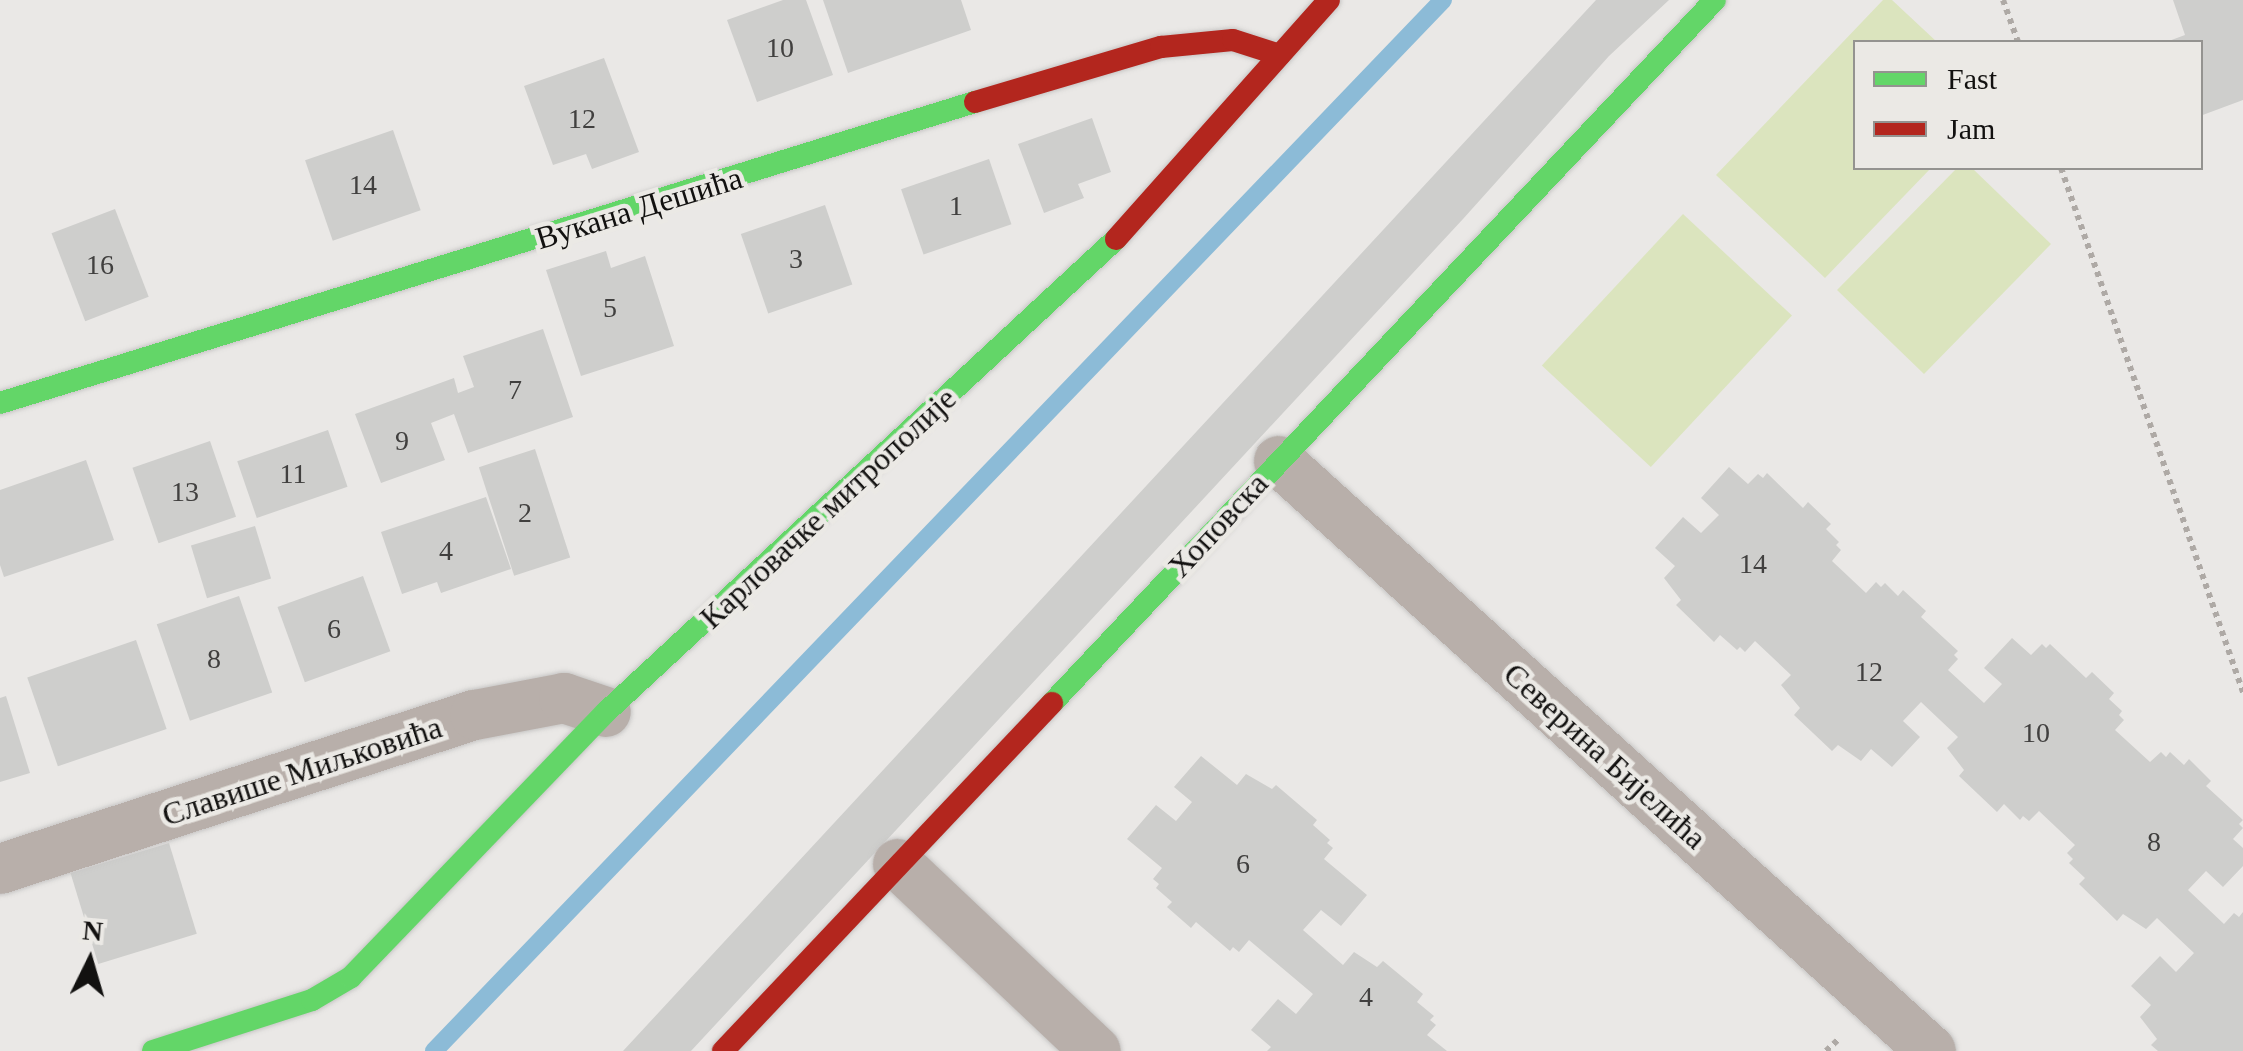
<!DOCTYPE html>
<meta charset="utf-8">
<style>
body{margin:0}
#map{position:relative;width:2243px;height:1051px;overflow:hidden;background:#eae8e6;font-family:Georgia,serif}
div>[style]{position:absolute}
.green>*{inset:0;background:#dbe4be;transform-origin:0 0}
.stream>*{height:18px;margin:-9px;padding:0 9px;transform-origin:9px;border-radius:9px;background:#8cbbd7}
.building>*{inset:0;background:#cececc;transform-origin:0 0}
.path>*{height:6px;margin-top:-3px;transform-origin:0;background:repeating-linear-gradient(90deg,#aea9a5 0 5px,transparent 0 10px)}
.roads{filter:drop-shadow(0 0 2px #c7c6c5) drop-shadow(0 0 2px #c7c6c5)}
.street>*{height:50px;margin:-25px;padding:0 25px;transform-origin:25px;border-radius:25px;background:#b8afaa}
.fast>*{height:22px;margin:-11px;padding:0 11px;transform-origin:11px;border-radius:11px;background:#63d668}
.jam>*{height:22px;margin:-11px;padding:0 11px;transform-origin:11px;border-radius:11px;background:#b3261e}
span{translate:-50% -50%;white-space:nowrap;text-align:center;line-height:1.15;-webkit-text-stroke:9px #ebe9e5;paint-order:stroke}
.number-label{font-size:28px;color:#41403f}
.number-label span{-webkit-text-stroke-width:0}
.street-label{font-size:32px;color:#121110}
.legend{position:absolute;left:1853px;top:40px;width:350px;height:130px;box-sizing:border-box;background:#ebe9e5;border:2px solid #949390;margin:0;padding:12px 18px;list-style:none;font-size:30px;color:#121110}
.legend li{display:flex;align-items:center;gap:20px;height:50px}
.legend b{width:50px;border:2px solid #949390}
.north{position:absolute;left:40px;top:911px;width:100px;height:100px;-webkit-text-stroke:8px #ebe9e5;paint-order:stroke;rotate:5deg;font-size:28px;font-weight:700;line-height:40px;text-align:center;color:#121110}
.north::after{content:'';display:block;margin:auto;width:35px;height:45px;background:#121110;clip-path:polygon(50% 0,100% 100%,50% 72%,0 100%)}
</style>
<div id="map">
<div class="green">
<i style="clip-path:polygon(1883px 0,1892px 0,1937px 42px,1856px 42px,1856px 168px,1931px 168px,1825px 278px,1716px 175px)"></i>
<i style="clip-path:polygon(1957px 168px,1972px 168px,2051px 244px,1924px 374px,1837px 290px)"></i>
<i style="left:1683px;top:214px;width:149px;height:207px;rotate:43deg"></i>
</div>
<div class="stream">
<i style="left:434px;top:1051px;width:1457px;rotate:-46.17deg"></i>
</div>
<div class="building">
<i style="clip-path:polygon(783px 0,806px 0,833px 75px,757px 102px,727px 20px)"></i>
<i style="clip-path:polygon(823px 0,961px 0,971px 30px,848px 73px)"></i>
<i style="clip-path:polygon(1596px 0,1669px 0,1609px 56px,1463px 219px,691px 1051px,623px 1051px)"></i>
<i style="clip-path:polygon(2173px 0,2243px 0,2243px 100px,2200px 116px,2200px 42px,2166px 42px,2185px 35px)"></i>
<i style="clip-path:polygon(604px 58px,639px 152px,592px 169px,586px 154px,553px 165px,524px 86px)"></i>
<i style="clip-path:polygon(1092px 118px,1111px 172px,1078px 184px,1084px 198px,1044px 213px,1018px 144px)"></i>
<i style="left:393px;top:130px;width:85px;height:93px;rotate:71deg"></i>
<i style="left:989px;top:159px;width:69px;height:93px;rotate:71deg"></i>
<i style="left:825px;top:205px;width:84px;height:89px;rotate:71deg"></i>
<i style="left:115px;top:209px;width:94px;height:68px;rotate:69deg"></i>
<i style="clip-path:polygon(606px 251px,611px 268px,645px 256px,674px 346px,581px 376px,546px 270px)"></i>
<i style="clip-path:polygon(543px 329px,573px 417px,468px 453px,454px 414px,431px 423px,445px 460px,381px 483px,355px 414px,454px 378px,458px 393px,474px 387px,463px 356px)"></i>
<i style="left:328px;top:430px;width:60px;height:96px;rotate:71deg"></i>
<i style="left:210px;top:441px;width:80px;height:82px;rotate:71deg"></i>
<i style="left:535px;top:449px;width:114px;height:59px;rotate:72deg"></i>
<i style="clip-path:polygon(86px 460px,114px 540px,4px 577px,0 565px,0 490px)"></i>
<i style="clip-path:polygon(1729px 467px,1748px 484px,1758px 474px,1763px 478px,1767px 473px,1803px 508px,1808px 502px,1831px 524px,1826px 529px,1839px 542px,1836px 545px,1841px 550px,1832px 561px,1866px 593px,1876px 582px,1881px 587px,1885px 583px,1898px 596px,1903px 590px,1926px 611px,1921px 617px,1958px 651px,1954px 655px,1958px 659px,1948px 670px,1984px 703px,2002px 684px,1984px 668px,2012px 638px,2031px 655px,2042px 644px,2046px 648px,2050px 644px,2086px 678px,2092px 672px,2114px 693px,2109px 699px,2122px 711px,2119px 715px,2124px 720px,2115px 730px,2150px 762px,2161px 752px,2166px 757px,2170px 752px,2184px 765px,2189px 759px,2211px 781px,2206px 786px,2243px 820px,2239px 824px,2243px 828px,2233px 839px,2243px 848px,2243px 866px,2223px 887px,2206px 871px,2188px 890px,2224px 924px,2234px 913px,2239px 917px,2243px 912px,2243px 1051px,2158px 1051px,2151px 1045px,2157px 1039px,2140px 1017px,2151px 1005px,2131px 986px,2160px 956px,2176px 972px,2194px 953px,2157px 918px,2146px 929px,2123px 914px,2117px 921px,2079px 884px,2085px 878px,2069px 863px,2073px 859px,2067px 853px,2075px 845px,2039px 811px,2029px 821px,2023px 816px,2020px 820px,2004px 804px,1997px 812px,1959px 776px,1964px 770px,1947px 748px,1958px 737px,1921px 702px,1903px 721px,1920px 737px,1892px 767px,1871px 749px,1861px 761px,1838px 745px,1832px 751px,1794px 715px,1800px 708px,1781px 685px,1791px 675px,1755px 641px,1745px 652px,1740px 647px,1737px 650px,1720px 635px,1714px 642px,1676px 605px,1681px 600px,1664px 578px,1675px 566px,1655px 548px,1683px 517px,1701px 533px,1719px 515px,1701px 498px)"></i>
<i style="clip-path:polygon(486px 497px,511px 569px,441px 593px,437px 582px,402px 594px,381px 532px)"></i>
<i style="left:255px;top:526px;width:55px;height:67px;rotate:73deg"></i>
<i style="left:363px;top:576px;width:80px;height:91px;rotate:70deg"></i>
<i style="left:239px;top:596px;width:102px;height:87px;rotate:71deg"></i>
<i style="left:136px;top:640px;width:94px;height:115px;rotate:71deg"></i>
<i style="clip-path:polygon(6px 696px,30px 773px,0 782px,0 698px)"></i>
<i style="clip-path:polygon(1201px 756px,1237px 785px,1246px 774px,1272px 789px,1276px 785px,1317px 820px,1313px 825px,1330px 840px,1327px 843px,1333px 848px,1324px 859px,1367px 895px,1341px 926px,1321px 910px,1303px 930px,1343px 965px,1354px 952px,1377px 967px,1383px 961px,1423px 994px,1417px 1002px,1434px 1016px,1430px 1020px,1436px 1025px,1427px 1035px,1447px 1051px,1267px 1051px,1271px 1047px,1251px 1030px,1278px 999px,1296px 1014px,1313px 994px,1249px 940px,1239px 952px,1233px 947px,1230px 951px,1196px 922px,1191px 928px,1167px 907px,1172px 902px,1156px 888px,1159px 884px,1153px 879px,1162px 868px,1127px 839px,1156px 805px,1176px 821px,1192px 802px,1174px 787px)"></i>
<i style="left:169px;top:843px;width:95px;height:103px;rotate:73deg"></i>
</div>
<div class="path">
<i style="left:2003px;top:0;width:45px;rotate:70.3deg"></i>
<i style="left:2061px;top:168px;width:555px;rotate:70.85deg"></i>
<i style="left:1826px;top:1051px;width:19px;rotate:-43deg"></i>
</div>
<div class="roads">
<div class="street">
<i style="left:1279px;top:461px;width:879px;rotate:42.14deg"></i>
<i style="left:898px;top:864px;width:272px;rotate:43.4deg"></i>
<i style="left:0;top:869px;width:499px;rotate:-18deg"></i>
<i style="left:475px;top:715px;width:91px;rotate:-10.8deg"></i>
<i style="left:564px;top:698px;width:44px;rotate:18.4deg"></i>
</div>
<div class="fast">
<i style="left:0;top:403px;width:1020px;rotate:-17.16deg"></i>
<i style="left:1052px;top:703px;width:966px;rotate:-46.68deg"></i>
<i style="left:153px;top:1051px;width:167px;rotate:-17.8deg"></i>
<i style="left:312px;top:1000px;width:45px;rotate:-30.5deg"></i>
<i style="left:351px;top:977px;width:368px;rotate:-46.1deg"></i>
<i style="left:606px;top:712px;width:696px;rotate:-42.84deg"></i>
</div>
<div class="jam">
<i style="left:975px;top:102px;width:194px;rotate:-16.5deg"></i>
<i style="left:1161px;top:47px;width:72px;rotate:-5.6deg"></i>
<i style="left:1233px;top:40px;width:49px;rotate:17.7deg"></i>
<i style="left:1116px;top:239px;width:320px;rotate:-48.3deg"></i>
<i style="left:723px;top:1051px;width:479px;rotate:-46.6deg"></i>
</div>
</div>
<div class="number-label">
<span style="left:780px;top:48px">10</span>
<span style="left:582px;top:119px">12</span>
<span style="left:363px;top:185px">14</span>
<span style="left:956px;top:206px">1</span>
<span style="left:796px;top:259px">3</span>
<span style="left:100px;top:265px">16</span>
<span style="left:610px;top:308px">5</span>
<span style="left:515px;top:390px">7</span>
<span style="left:402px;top:441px">9</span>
<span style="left:293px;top:474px">11</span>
<span style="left:185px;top:492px">13</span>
<span style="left:525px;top:513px">2</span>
<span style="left:446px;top:551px">4</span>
<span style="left:1753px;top:564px">14</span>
<span style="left:334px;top:629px">6</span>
<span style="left:214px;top:659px">8</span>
<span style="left:1869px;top:672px">12</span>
<span style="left:2036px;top:733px">10</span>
<span style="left:2154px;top:842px">8</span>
<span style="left:1243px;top:864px">6</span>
<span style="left:1366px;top:997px">4</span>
</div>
<div class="street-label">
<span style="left:639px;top:208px;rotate:-17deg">Вукана Дешића</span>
<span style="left:828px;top:508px;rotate:-43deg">Карловачке митрополије</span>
<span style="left:1218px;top:525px;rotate:-47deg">Хоповска</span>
<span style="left:1605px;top:756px;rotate:42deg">Северина Бијелића</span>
<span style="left:302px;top:771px;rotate:-18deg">Славише Миљковића</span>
</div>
<ul class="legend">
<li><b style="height:12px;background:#63d668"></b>Fast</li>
<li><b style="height:12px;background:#b3261e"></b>Jam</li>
</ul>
<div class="north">N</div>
</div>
